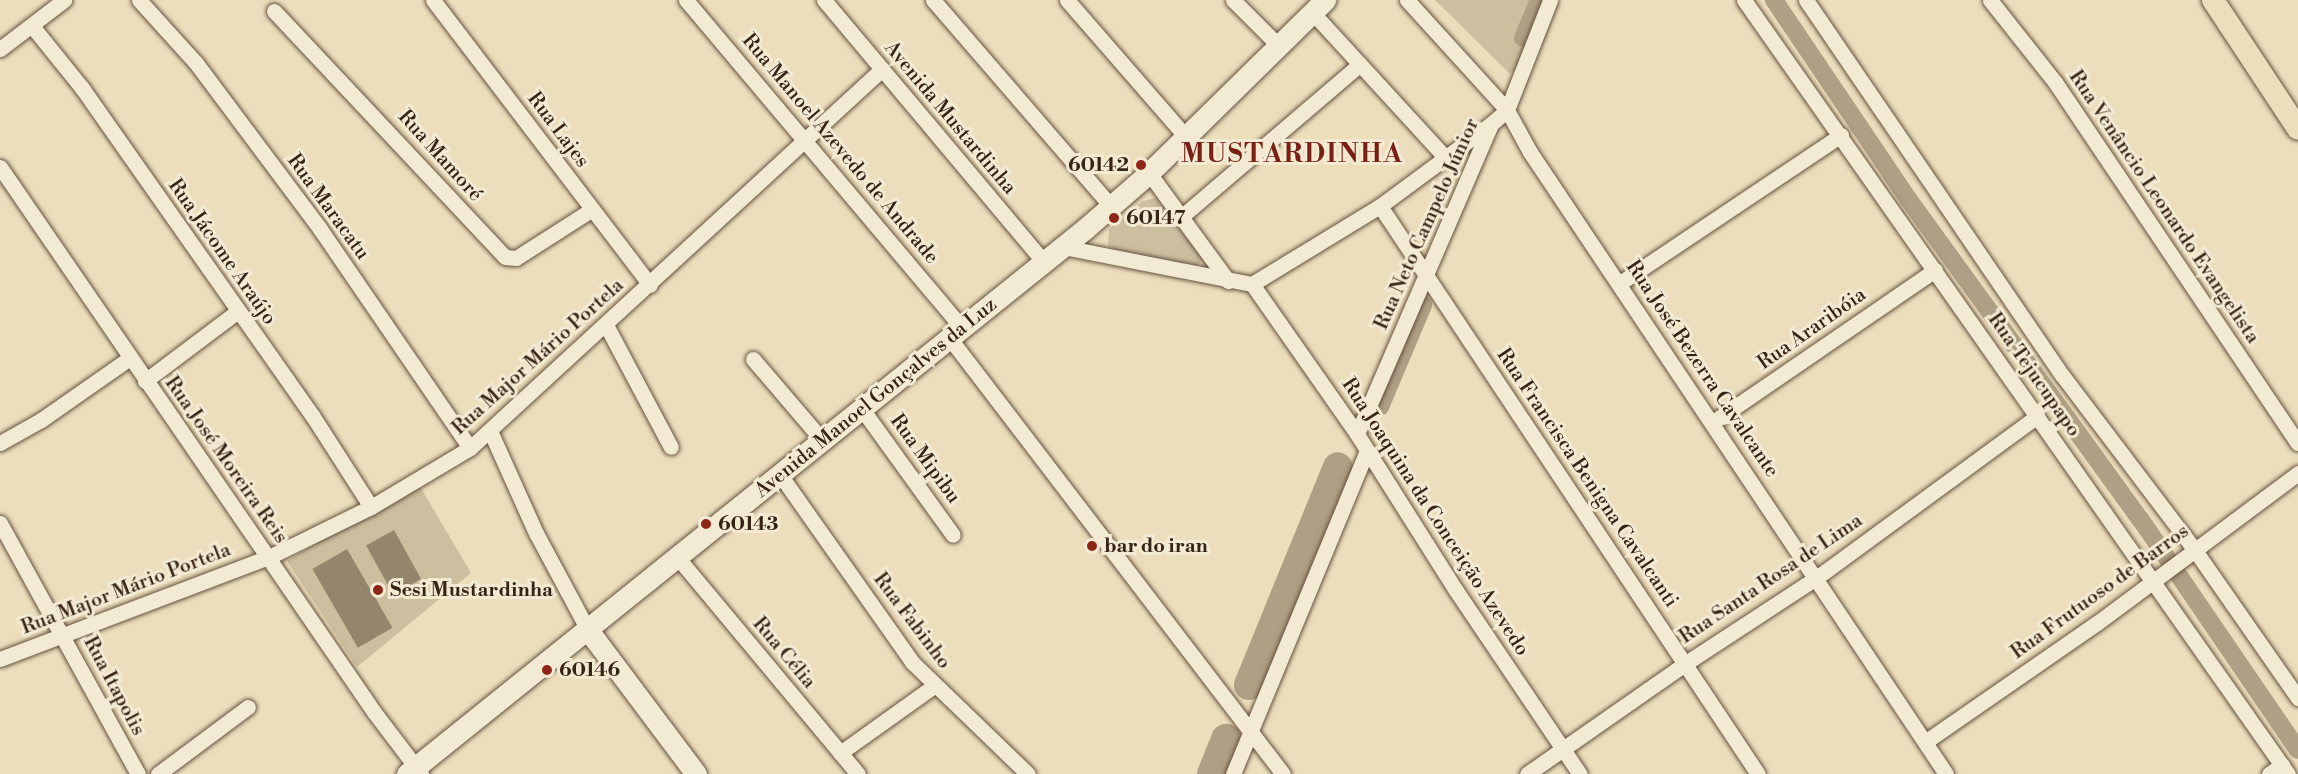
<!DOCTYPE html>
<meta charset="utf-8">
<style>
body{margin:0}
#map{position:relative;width:2298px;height:774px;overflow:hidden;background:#ecdebc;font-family:"Libre Bodoni",serif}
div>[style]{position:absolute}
.green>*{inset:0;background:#cdbea0}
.canal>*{height:18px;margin:-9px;padding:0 9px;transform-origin:9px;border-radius:9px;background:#af9f84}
.river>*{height:30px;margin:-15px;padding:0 15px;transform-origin:15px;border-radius:15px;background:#af9f84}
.building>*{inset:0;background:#96856d;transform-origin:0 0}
.roads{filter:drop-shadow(0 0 2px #655240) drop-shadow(0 0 2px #655240)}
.street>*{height:15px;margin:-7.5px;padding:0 7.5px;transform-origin:7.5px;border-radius:7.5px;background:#f3ead3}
.secondary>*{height:21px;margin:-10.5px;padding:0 10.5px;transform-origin:10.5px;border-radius:10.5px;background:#f3ead3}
.primary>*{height:22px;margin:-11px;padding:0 11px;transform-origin:11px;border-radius:11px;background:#ecdebc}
.dots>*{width:16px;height:16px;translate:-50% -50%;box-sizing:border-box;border:3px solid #f3ead3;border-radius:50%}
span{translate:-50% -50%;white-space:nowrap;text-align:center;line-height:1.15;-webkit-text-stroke:6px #f3ead3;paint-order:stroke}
.street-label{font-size:20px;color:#382417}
.poi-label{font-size:20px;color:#382417;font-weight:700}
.right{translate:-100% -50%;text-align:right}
.left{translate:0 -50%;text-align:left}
.district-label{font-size:26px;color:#7a1f14;font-weight:700;letter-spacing:1.5px}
</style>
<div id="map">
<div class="green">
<i style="clip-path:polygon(1435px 0,1548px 0,1519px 69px,1509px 73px)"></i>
<i style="clip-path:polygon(1156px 198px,1203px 258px,1198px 266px,1116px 251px,1108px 245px,1109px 229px,1143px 201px)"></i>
<i style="clip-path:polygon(418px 483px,471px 573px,357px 667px,287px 561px)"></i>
</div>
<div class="canal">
<i style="left:1774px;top:0;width:241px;rotate:56deg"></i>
<i style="left:1909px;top:200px;width:395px;rotate:54.1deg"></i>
<i style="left:2141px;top:520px;width:278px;rotate:55.7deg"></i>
<i style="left:1523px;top:38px;width:41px;rotate:-67.2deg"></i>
<i style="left:1380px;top:407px;width:111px;rotate:-67.1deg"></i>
</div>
<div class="river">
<i style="left:1249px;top:685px;width:235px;rotate:-67.8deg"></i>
<i style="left:1212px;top:774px;width:38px;rotate:-68deg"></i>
</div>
<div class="building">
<i style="left:394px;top:530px;width:56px;height:32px;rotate:61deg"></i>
<i style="left:347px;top:549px;width:91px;height:40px;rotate:60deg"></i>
</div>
<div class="roads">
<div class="street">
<i style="left:139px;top:0;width:85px;rotate:47.9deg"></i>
<i style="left:196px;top:63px;width:207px;rotate:53.2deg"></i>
<i style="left:320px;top:229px;width:265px;rotate:55.6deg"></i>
<i style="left:433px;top:0;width:358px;rotate:52.7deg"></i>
<i style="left:686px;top:0;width:427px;rotate:49.9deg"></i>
<i style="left:824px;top:0;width:344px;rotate:50deg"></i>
<i style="left:933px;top:0;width:272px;rotate:49.2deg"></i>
<i style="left:1067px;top:0;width:181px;rotate:49deg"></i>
<i style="left:1233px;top:0;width:65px;rotate:45deg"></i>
<i style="left:1407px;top:0;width:149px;rotate:47.7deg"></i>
<i style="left:1507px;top:110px;width:48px;rotate:61.3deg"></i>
<i style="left:1530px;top:152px;width:748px;rotate:56.22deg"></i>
<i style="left:1744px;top:0;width:946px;rotate:54.9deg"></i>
<i style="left:1806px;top:0;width:454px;rotate:55.7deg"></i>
<i style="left:2062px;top:375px;width:218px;rotate:52.8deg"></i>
<i style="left:2194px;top:549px;width:182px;rotate:55.1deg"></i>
<i style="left:1990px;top:0;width:105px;rotate:51.6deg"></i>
<i style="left:2055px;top:82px;width:435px;rotate:56.1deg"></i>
<i style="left:274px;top:11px;width:337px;rotate:46.8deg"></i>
<i style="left:505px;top:257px;width:11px;rotate:5deg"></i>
<i style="left:516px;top:258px;width:89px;rotate:-32.6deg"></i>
<i style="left:1312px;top:12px;width:195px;rotate:47.5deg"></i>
<i style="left:32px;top:26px;width:80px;rotate:51.1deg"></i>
<i style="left:82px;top:88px;width:400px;rotate:54.9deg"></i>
<i style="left:312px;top:415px;width:109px;rotate:57.3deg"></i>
<i style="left:0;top:49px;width:81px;rotate:-37.4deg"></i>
<i style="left:0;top:167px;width:661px;rotate:55.54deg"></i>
<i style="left:374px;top:712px;width:78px;rotate:52.8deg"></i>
<i style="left:1149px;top:173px;width:134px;rotate:53.8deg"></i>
<i style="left:1380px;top:206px;width:682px;rotate:56.36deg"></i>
<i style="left:1181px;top:217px;width:235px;rotate:-40.5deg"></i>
<i style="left:1063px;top:247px;width:193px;rotate:11.1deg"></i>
<i style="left:1620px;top:283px;width:266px;rotate:-33.8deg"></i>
<i style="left:1252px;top:284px;width:183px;rotate:55deg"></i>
<i style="left:1357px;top:434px;width:183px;rotate:57.7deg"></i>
<i style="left:1455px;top:589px;width:223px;rotate:56deg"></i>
<i style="left:1252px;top:284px;width:150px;rotate:-31.4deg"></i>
<i style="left:1380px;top:206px;width:138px;rotate:-36.5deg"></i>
<i style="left:606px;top:325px;width:138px;rotate:62deg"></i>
<i style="left:948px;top:336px;width:551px;rotate:52.59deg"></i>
<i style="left:753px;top:359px;width:108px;rotate:49.5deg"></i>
<i style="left:145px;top:381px;width:116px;rotate:-37deg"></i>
<i style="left:862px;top:409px;width:155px;rotate:54.2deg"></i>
<i style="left:1713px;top:422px;width:269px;rotate:-34.4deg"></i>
<i style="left:491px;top:433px;width:110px;rotate:65.8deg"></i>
<i style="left:536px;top:533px;width:110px;rotate:61.8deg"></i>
<i style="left:1357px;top:434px;width:338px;rotate:-66.6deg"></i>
<i style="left:1491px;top:124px;width:21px;rotate:-41deg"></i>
<i style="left:1507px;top:110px;width:118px;rotate:-68.6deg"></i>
<i style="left:0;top:443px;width:47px;rotate:-29.3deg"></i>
<i style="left:41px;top:420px;width:108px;rotate:-34.9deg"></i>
<i style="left:781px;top:476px;width:228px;rotate:54.8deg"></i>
<i style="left:912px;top:662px;width:161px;rotate:44deg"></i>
<i style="left:0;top:523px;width:286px;rotate:61.2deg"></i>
<i style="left:678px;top:558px;width:281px;rotate:50.2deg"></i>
<i style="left:0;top:659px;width:288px;rotate:-20.8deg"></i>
<i style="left:269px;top:557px;width:114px;rotate:-26.1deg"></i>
<i style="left:371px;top:507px;width:115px;rotate:-30.8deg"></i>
<i style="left:470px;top:448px;width:560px;rotate:-42.61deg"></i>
<i style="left:1925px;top:742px;width:209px;rotate:-34.7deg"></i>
<i style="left:2097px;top:623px;width:251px;rotate:-36.7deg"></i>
<i style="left:840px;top:753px;width:115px;rotate:-35.5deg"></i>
<i style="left:158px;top:774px;width:112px;rotate:-36.7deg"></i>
<i style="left:1233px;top:774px;width:350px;rotate:-67.5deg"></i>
<i style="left:1527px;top:774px;width:194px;rotate:-34.9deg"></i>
<i style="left:1686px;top:663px;width:155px;rotate:-33.2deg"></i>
<i style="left:1816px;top:578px;width:274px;rotate:-36.2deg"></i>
<i style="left:2269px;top:774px;width:16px;rotate:-35deg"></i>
</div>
<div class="secondary">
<i style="left:588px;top:630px;width:180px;rotate:53.1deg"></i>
<i style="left:407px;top:774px;width:871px;rotate:-38.8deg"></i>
<i style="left:1086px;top:228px;width:84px;rotate:-41.1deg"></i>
<i style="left:1149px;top:173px;width:247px;rotate:-44.5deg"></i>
</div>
<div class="primary">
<i style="left:2213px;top:0;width:154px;rotate:56.6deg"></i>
</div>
</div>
<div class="dots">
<i style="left:1141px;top:165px;background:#8f2418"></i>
<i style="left:1114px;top:218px;background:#8f2418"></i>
<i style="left:706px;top:524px;background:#8f2418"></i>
<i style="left:1092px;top:546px;background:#8f2418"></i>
<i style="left:378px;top:590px;background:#8f2418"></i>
<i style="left:547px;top:670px;background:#8f2418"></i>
</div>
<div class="street-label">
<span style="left:950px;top:118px;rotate:50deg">Avenida Mustardinha</span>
<span style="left:558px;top:130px;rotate:53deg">Rua Lajes</span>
<span style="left:840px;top:149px;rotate:50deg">Rua Manoel Azevedo de Andrade</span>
<span style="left:440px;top:156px;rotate:48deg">Rua Mamoré</span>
<span style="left:328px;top:207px;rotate:54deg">Rua Maracatu</span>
<span style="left:2164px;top:207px;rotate:56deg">Rua Venâncio Leonardo Evangelista</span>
<span style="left:1427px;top:224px;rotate:-66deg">Rua Neto Campelo Júnior</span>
<span style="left:222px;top:252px;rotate:55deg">Rua Jácome Araújo</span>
<span style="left:1812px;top:329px;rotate:-35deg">Rua Araribóia</span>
<span style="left:538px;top:357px;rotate:-42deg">Rua Major Mário Portela</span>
<span style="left:1702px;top:369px;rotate:56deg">Rua José Bezerra Cavalcante</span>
<span style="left:2034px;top:375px;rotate:55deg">Rua Tejucupapo</span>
<span style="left:876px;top:398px;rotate:-39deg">Avenida Manoel Gonçalves da Luz</span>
<span style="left:925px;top:459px;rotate:54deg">Rua Mipibu</span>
<span style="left:226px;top:460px;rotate:55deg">Rua José Moreira Reis</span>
<span style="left:1587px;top:478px;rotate:56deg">Rua Francisca Benigna Cavalcanti</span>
<span style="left:1435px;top:517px;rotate:57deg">Rua Joaquina da Conceição Azevedo</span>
<span style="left:1771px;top:579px;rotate:-34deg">Rua Santa Rosa de Lima</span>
<span style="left:126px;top:589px;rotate:-21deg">Rua Major Mário Portela</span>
<span style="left:2100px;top:592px;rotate:-36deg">Rua Frutuoso de Barros</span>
<span style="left:912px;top:621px;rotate:53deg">Rua Fabinho</span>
<span style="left:784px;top:653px;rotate:50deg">Rua Célia</span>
<span style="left:114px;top:686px;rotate:62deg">Rua Itapolis</span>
</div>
<div class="poi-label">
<span class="right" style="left:1129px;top:165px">60142</span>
<span class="left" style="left:1126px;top:218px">60147</span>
<span class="left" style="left:718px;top:524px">60143</span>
<span class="left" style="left:1104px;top:546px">bar do iran</span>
<span class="left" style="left:390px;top:590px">Sesi Mustardinha</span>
<span class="left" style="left:559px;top:670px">60146</span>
</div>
<div class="district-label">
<span style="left:1292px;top:155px">MUSTARDINHA</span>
</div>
</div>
